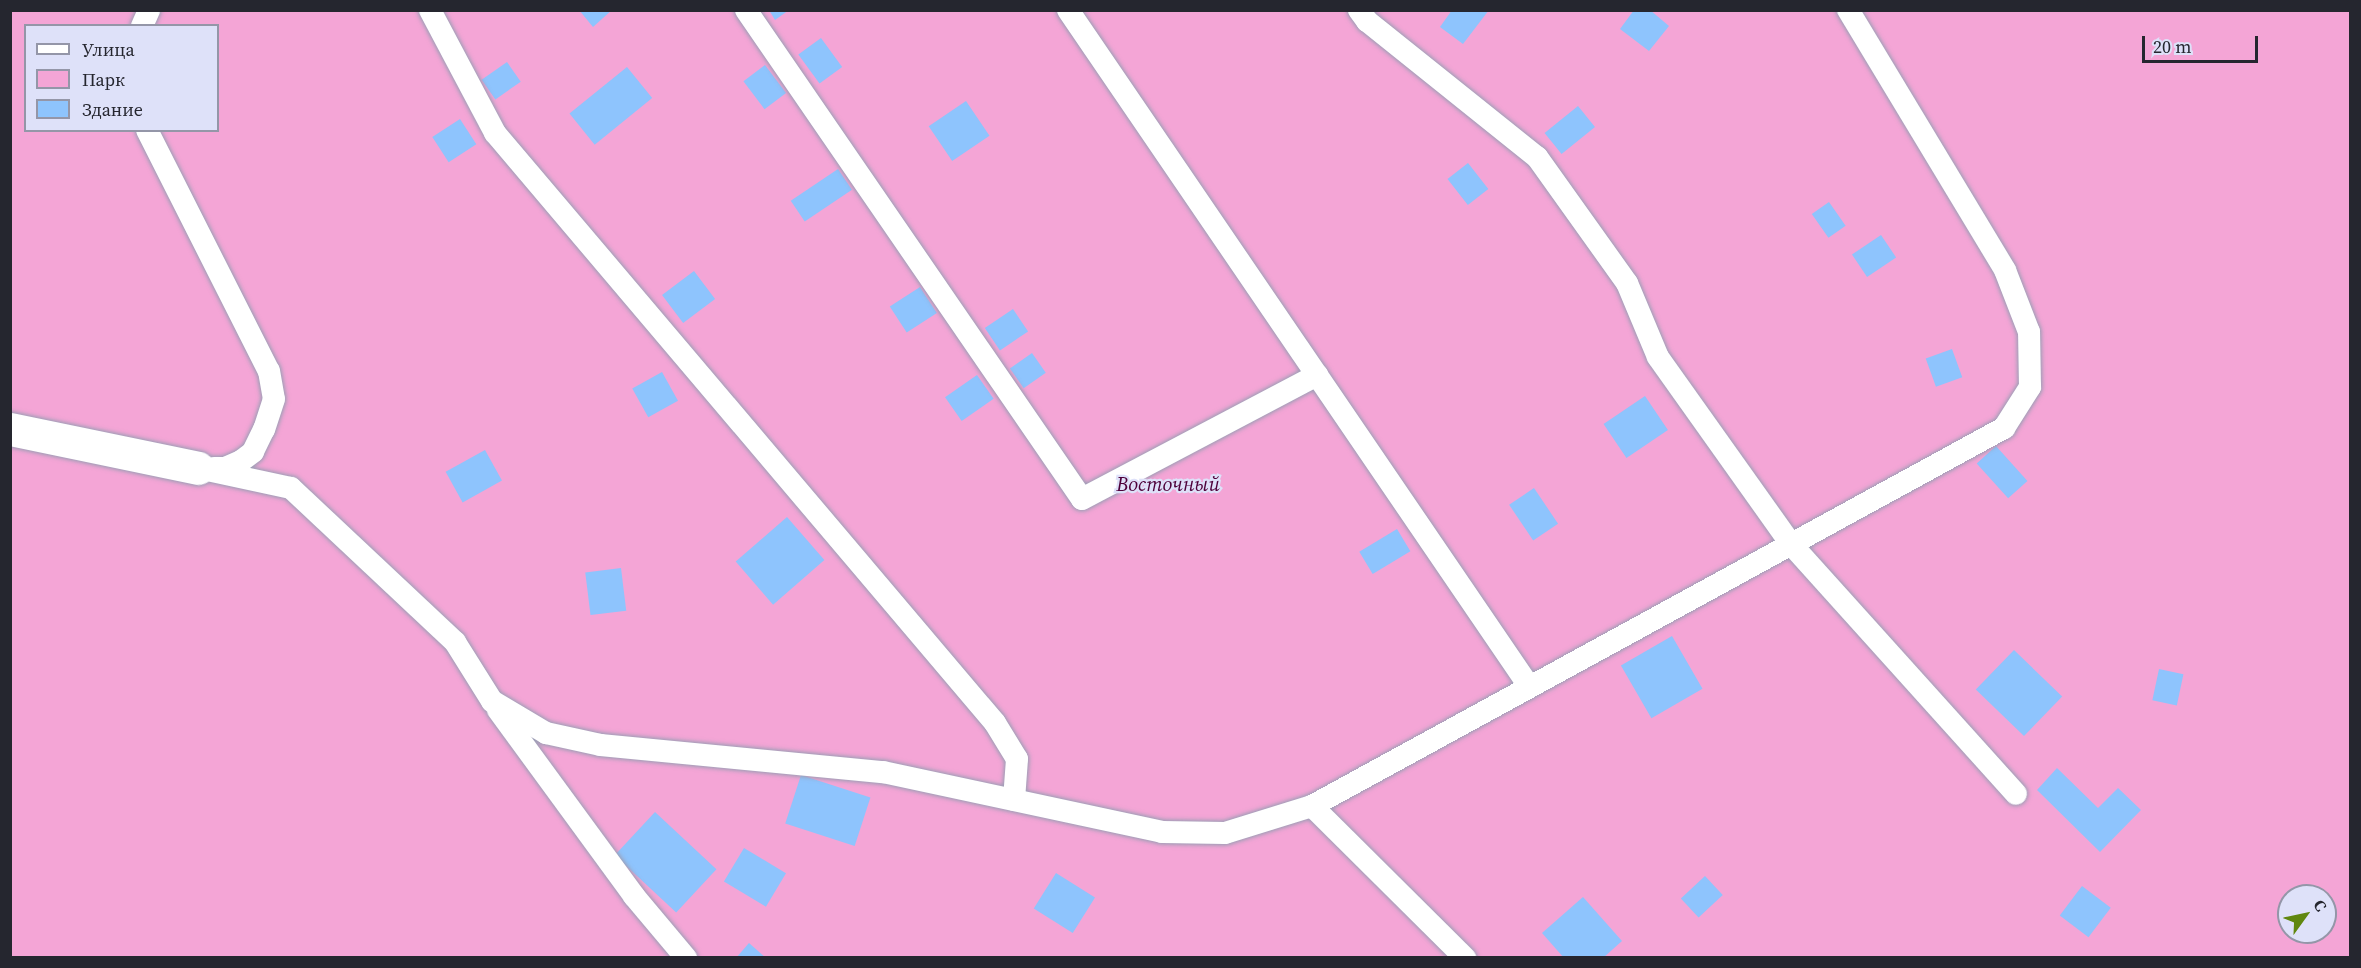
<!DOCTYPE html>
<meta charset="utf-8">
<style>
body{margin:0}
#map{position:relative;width:2361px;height:968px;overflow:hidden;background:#dee1f9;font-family:"Source Serif 4",serif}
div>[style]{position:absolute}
.green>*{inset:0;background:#f4a5d6}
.building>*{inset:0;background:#8ec4fd;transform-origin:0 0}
.roads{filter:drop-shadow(0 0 2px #9c9eb5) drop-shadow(0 0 2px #9c9eb5)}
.lane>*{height:22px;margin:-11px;padding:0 11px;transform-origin:11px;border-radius:11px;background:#fff}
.street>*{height:33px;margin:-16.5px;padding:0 16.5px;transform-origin:16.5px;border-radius:16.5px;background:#fff}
span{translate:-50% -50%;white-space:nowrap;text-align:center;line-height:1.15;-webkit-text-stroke:4.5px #dee1f9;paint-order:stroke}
.park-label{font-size:20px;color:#4e003a;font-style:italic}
.frame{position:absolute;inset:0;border:12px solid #25262f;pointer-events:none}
.legend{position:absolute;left:24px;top:24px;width:195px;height:108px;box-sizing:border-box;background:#dee1f9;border:2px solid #9496a8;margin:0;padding:8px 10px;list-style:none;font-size:18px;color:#25262f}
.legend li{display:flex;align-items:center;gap:12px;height:30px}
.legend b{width:30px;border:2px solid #9496a8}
.north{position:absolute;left:2277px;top:884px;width:60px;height:60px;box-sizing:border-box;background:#dee1f9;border:2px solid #9496a8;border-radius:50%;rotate:57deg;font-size:16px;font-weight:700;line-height:24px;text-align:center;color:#25262f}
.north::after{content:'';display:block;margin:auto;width:21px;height:27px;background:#60870f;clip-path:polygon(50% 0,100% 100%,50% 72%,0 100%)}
.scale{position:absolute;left:2142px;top:36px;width:116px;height:27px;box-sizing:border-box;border:3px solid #25262f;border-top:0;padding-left:8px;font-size:18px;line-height:21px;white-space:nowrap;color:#25262f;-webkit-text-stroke:4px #dee1f9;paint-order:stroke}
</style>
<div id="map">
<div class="green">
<i style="clip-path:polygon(evenodd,10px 11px,2350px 11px,2350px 957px,11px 957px,10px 11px,26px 26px,218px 26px,218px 130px,26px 130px,26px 26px,10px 11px,2289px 896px,2325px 896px,2325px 932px,2289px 932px,2289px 896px)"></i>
</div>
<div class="building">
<i style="clip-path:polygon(579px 10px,612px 10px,593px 27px)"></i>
<i style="clip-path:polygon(769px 10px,789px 10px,775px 20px)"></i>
<i style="clip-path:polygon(1452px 10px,1489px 10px,1463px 44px,1440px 27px)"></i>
<i style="clip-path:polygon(1634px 10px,1650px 10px,1669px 26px,1649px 51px,1620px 29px)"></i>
<i style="left:821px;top:38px;width:36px;height:28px;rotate:54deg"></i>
<i style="left:507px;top:62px;width:24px;height:31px;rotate:55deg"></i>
<i style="left:765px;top:65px;width:35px;height:27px;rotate:53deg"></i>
<i style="left:627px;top:67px;width:40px;height:74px;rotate:51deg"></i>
<i style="left:966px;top:101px;width:42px;height:45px;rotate:56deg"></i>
<i style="left:1578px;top:106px;width:27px;height:43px;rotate:51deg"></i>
<i style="left:460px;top:119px;width:30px;height:33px;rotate:57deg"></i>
<i style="left:1468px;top:163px;width:33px;height:26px;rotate:52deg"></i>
<i style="left:838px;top:169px;width:25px;height:57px;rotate:56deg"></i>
<i style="left:1829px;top:202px;width:29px;height:21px;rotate:55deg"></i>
<i style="left:1881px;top:235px;width:27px;height:35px;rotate:56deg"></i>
<i style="left:694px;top:271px;width:35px;height:40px;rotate:53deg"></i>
<i style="left:920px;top:287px;width:31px;height:36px;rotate:57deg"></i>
<i style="left:1013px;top:309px;width:27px;height:34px;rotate:56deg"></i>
<i style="left:1952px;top:349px;width:30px;height:28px;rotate:70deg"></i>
<i style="left:1032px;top:353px;width:24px;height:27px;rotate:55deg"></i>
<i style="left:662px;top:372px;width:33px;height:34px;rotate:61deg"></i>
<i style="left:977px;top:375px;width:29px;height:39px;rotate:55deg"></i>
<i style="left:1645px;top:396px;width:41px;height:50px;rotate:56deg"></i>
<i style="left:1996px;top:446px;width:47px;height:26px;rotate:48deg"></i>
<i style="left:485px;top:450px;width:35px;height:45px;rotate:61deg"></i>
<i style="left:1534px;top:488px;width:43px;height:30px;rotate:56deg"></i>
<i style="left:787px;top:517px;width:57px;height:68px;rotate:49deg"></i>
<i style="left:1397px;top:529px;width:26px;height:44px;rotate:59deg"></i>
<i style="left:621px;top:568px;width:43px;height:36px;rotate:83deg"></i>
<i style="left:1672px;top:636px;width:61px;height:59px;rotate:60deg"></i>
<i style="left:2014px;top:650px;width:67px;height:55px;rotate:44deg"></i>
<i style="left:2159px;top:669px;width:25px;height:32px;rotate:12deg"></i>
<i style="clip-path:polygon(2057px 768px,2098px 808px,2118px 788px,2141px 810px,2100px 852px,2037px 790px)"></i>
<i style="left:801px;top:775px;width:73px;height:51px;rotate:18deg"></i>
<i style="left:655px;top:812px;width:84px;height:59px;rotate:43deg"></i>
<i style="left:744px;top:848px;width:49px;height:39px;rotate:31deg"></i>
<i style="left:1056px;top:873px;width:46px;height:42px;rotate:32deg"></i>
<i style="left:1705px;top:876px;width:26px;height:33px;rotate:47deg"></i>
<i style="left:2082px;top:886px;width:36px;height:37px;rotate:37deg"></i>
<i style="clip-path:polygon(1583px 897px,1622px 941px,1603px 958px,1564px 958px,1542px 933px)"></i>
<i style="clip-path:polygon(749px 943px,766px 958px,736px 958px)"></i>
</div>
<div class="roads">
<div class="lane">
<i style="left:430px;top:10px;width:139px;rotate:62.1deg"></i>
<i style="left:495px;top:133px;width:773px;rotate:49.72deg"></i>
<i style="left:995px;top:723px;width:42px;rotate:58.6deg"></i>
<i style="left:1017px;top:759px;width:41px;rotate:94.2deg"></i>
<i style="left:746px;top:10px;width:593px;rotate:55.51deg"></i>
<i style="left:1082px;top:499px;width:266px;rotate:-27.8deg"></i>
<i style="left:1068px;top:10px;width:818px;rotate:55.71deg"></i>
<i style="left:1359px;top:10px;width:14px;rotate:54deg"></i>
<i style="left:1367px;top:21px;width:218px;rotate:38.7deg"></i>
<i style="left:1537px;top:157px;width:155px;rotate:54.5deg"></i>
<i style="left:1627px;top:283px;width:80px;rotate:67.3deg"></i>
<i style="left:1658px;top:357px;width:229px;rotate:54.6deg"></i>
<i style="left:1791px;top:544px;width:336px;rotate:48deg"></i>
<i style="left:142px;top:26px;width:17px;rotate:-66deg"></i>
<i style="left:147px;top:130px;width:270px;rotate:63.2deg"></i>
<i style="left:269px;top:371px;width:28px;rotate:80deg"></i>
<i style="left:274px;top:399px;width:32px;rotate:108deg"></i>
<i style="left:264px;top:429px;width:25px;rotate:116deg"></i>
<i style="left:253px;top:452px;width:15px;rotate:143deg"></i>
<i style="left:241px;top:461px;width:17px;rotate:156deg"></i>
<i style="left:225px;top:468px;width:11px;rotate:180deg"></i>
<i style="left:198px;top:468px;width:95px;rotate:12.1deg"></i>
<i style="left:291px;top:488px;width:225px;rotate:43.2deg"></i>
<i style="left:455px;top:642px;width:70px;rotate:57.9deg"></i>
<i style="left:492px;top:701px;width:63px;rotate:30.7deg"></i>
<i style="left:546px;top:733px;width:56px;rotate:12.3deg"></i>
<i style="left:601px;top:745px;width:283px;rotate:5.5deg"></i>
<i style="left:883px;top:772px;width:285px;rotate:12.1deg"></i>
<i style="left:1162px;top:832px;width:63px;rotate:0.9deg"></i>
<i style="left:1225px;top:833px;width:91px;rotate:-17.2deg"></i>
<i style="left:1312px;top:806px;width:789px;rotate:-28.65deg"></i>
<i style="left:2004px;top:428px;width:49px;rotate:-57.6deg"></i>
<i style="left:2030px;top:387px;width:55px;rotate:-91deg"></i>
<i style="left:2029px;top:332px;width:66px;rotate:-111.2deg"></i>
<i style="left:2005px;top:270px;width:304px;rotate:-121.1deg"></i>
<i style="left:498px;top:710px;width:230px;rotate:53.8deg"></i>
<i style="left:634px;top:896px;width:81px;rotate:50deg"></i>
<i style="left:1312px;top:806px;width:216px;rotate:44.8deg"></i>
</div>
<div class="street">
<i style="left:10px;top:429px;width:192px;rotate:11.7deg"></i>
</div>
</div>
<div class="park-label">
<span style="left:1168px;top:484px">Восточный</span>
</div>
<div class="frame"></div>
<ul class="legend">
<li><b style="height:8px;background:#fff"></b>Улица</li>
<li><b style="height:16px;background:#f4a5d6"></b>Парк</li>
<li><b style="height:16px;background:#8ec4fd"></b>Здание</li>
</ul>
<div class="north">С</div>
<div class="scale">20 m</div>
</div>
